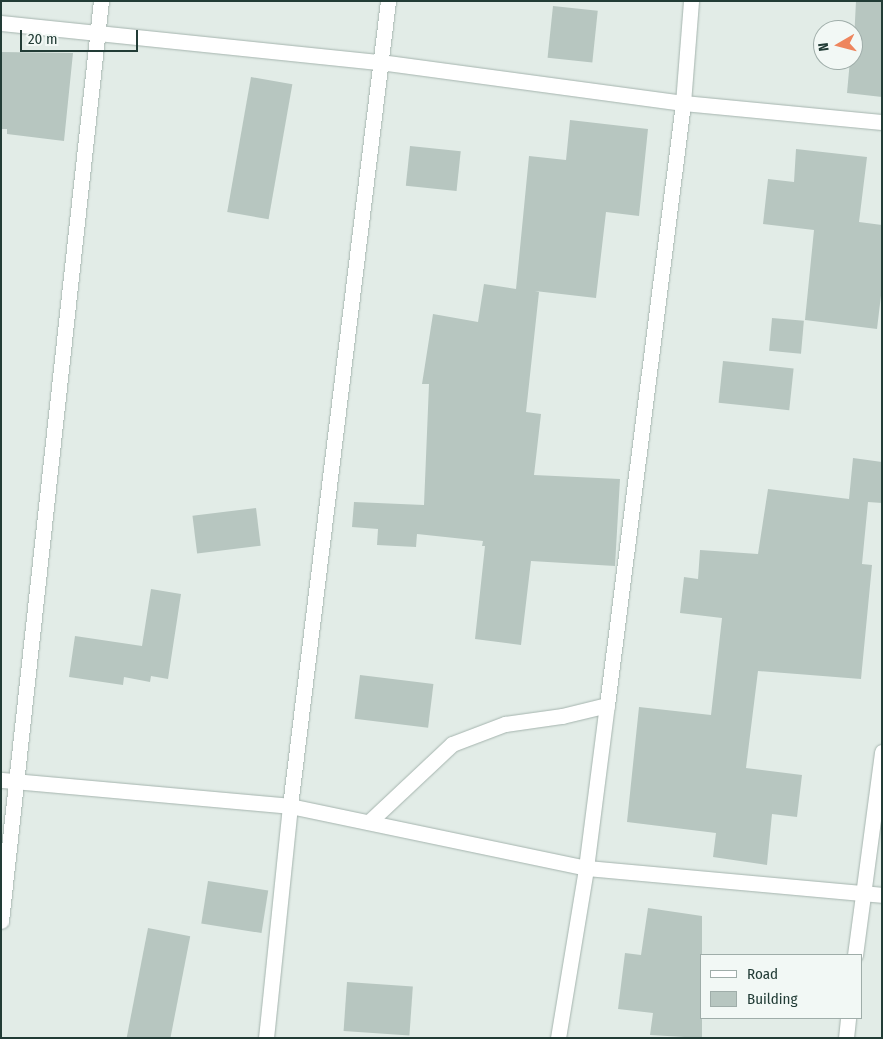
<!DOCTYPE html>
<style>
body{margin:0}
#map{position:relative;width:883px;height:1039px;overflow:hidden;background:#e2ece7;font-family:"Fira Sans Condensed",sans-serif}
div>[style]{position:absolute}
.building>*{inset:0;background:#b7c6c0;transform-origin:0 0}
.roads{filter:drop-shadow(0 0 1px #a5b4ae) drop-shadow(0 0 1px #a5b4ae)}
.minor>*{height:15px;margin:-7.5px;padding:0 7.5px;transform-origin:7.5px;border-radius:7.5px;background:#fff}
span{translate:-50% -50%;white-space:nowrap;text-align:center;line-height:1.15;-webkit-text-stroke:4px #f2f8f5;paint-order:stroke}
.frame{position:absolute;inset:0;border:2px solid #223c36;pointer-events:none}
.legend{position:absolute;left:700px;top:954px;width:162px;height:65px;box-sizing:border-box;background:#f2f8f5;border:1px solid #9fada9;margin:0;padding:6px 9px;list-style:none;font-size:15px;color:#223c36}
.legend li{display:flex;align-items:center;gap:10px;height:25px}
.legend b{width:25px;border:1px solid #9fada9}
.north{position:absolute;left:813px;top:20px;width:50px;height:50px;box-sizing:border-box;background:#f2f8f5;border:1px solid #9fada9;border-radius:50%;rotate:262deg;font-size:14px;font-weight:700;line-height:20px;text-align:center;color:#223c36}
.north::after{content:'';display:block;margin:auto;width:18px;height:22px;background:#ee855d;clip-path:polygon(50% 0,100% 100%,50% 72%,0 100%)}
.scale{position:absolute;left:20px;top:30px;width:118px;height:22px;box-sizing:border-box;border:2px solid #223c36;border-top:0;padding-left:6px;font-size:15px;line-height:18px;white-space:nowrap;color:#223c36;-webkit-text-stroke:4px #f2f8f5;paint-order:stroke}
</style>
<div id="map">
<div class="building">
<i style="clip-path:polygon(856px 1px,882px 1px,882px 97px,847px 93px,850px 60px,853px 60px)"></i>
<i style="left:553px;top:6px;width:45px;height:52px;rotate:6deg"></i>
<i style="clip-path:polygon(1px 52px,73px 53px,64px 141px,7px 134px,7px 129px,1px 129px)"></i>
<i style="left:251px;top:77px;width:42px;height:137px;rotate:10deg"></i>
<i style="clip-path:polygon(570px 120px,648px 129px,639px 216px,606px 212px,596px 298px,535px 291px,539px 292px,526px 412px,541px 414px,534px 475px,620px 479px,615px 566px,531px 561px,521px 645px,475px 639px,485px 546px,482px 546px,483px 541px,417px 534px,416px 547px,377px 545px,378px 529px,352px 527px,354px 502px,424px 505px,429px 384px,422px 384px,433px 314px,478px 322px,484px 284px,516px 289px,529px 156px,566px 160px)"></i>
<i style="left:410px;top:146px;width:51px;height:40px;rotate:6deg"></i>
<i style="clip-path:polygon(796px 149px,867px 157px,859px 222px,882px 225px,882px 287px,877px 329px,805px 320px,814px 230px,763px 224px,768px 179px,794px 182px)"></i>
<i style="left:772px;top:318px;width:32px;height:33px;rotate:5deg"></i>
<i style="left:723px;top:361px;width:71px;height:42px;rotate:6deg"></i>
<i style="clip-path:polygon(853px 458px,882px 462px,882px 503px,868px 502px,862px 564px,872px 565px,861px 679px,758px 671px,746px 768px,802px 775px,797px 817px,772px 814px,767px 865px,713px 857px,716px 833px,627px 822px,639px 707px,711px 715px,722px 618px,680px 613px,684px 577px,698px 579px,700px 550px,758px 554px,768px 489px,849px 499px)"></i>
<i style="left:256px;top:508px;width:38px;height:64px;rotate:83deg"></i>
<i style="clip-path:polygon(151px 589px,181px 594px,168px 679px,151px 676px,150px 682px,124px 677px,123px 685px,69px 677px,75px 636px,142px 646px)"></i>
<i style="left:360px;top:675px;width:74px;height:44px;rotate:7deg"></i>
<i style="left:208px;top:881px;width:61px;height:43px;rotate:9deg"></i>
<i style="clip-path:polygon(648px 908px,702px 916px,702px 1038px,650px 1035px,653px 1013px,618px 1009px,625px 953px,641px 955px)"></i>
<i style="left:148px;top:928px;width:43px;height:112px;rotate:11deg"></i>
<i style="left:347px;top:982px;width:66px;height:49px;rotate:4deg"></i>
</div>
<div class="roads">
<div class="minor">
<i style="left:1px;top:23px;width:381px;rotate:5.9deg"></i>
<i style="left:380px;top:62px;width:306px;rotate:7.7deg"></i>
<i style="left:683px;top:103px;width:200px;rotate:5.5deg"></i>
<i style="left:1px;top:780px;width:290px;rotate:5.1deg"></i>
<i style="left:290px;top:806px;width:302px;rotate:11.8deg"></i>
<i style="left:586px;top:868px;width:297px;rotate:5.2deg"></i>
<i style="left:369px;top:822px;width:114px;rotate:-43.2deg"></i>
<i style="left:452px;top:744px;width:57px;rotate:-20.7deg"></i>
<i style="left:505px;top:724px;width:58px;rotate:-8deg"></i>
<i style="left:562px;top:716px;width:46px;rotate:-13.7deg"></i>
<i style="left:1px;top:921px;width:925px;rotate:-83.8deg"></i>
<i style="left:855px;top:955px;width:205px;rotate:-82.4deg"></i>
<i style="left:266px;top:1038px;width:233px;rotate:-84.1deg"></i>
<i style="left:290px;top:806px;width:811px;rotate:-83.06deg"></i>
<i style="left:558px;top:1038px;width:172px;rotate:-80.6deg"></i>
<i style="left:586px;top:868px;width:164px;rotate:-82.7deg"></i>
<i style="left:607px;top:705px;width:607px;rotate:-82.8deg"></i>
<i style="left:683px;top:103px;width:102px;rotate:-85.5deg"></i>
<i style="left:846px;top:1038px;width:20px;rotate:-84deg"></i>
</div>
</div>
<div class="frame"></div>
<ul class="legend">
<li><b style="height:6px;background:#fff"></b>Road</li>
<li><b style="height:14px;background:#b7c6c0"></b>Building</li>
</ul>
<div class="north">N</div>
<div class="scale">20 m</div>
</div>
